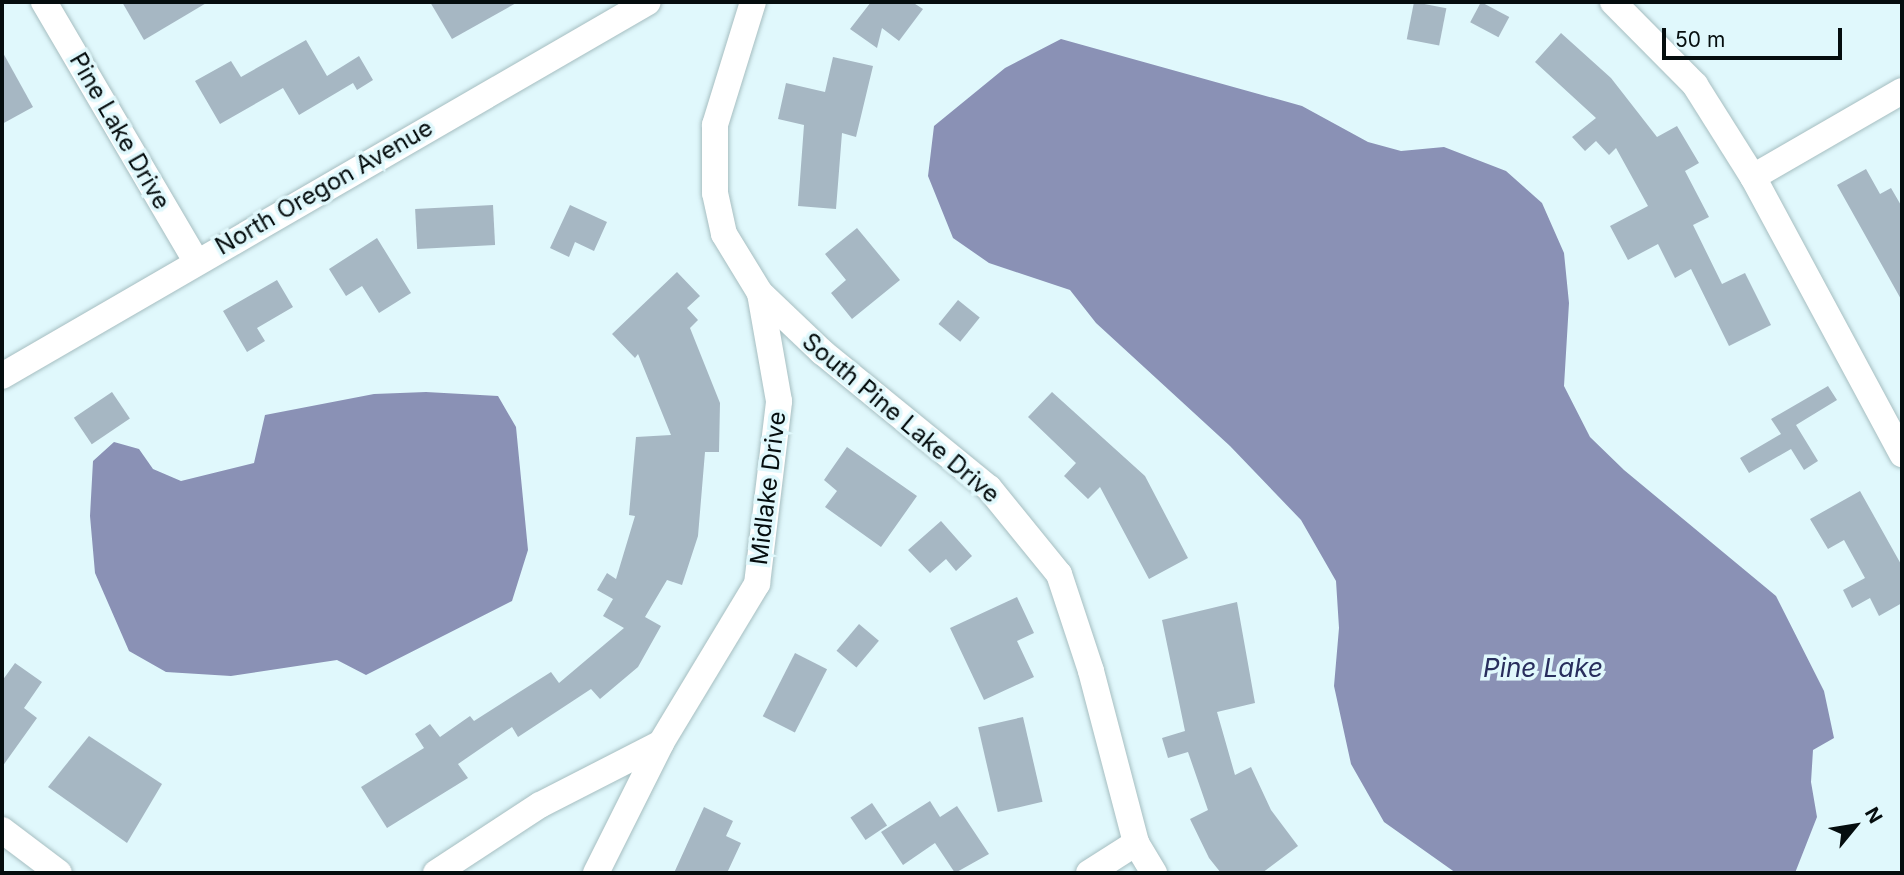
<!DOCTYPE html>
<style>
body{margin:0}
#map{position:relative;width:1904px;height:875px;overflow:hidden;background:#e0f8fc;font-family:Inter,sans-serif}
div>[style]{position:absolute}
.water>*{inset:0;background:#8a91b5}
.building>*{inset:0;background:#a6b7c3;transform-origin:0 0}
.roads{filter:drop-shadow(0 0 2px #a6bec1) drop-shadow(0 0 2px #a6bec1)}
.street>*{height:26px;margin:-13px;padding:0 13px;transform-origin:13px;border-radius:13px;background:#fff}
span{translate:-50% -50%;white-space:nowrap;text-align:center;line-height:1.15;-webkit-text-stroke:7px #e0f8fc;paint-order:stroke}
.street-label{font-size:24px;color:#050d0e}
.water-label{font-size:26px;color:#282e5d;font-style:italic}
.frame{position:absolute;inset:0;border:4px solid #050d0e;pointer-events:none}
.north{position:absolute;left:1820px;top:791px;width:70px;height:70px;-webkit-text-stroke:5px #e0f8fc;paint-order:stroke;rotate:60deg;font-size:19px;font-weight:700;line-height:28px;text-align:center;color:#050d0e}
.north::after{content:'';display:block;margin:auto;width:24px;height:32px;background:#050d0e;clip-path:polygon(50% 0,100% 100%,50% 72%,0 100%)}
.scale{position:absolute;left:1662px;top:28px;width:180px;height:32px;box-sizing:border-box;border:4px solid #050d0e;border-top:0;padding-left:9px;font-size:21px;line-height:24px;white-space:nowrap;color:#050d0e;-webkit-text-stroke:5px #e0f8fc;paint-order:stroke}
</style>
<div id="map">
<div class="water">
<i style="clip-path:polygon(1061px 39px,1302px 106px,1368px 142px,1401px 151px,1444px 147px,1506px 171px,1542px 203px,1564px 253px,1569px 303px,1564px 386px,1590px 437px,1624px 470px,1776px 596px,1824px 691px,1834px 738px,1813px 750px,1811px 782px,1817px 817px,1795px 873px,1456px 873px,1384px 822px,1351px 764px,1334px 686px,1339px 628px,1336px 581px,1301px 520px,1230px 446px,1096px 323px,1070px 290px,989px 263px,953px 238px,928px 176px,934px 126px,1005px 68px)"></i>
<i style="clip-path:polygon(426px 392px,498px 396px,516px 427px,528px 550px,512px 601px,366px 675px,337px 660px,231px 676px,166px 672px,129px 651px,95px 573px,90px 516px,93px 461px,114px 442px,139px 449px,153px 469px,181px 481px,254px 463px,265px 415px,374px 394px)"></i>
</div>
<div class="building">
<i style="clip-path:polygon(122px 2px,208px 2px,144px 40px)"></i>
<i style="clip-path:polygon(430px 2px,518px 2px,452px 39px)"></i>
<i style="clip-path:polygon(871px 2px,912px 2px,923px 9px,899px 41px,882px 28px,877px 48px,850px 29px)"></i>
<i style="left:1414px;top:2px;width:33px;height:38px;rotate:11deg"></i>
<i style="left:1481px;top:2px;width:32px;height:23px;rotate:28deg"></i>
<i style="clip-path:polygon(1561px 33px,1611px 78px,1657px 137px,1677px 126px,1699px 163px,1685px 171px,1709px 217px,1693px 225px,1722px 284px,1745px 273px,1771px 325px,1729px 346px,1691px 269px,1675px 278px,1658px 244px,1628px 260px,1610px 226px,1648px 206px,1616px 148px,1609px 155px,1596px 141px,1585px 151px,1572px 137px,1596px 118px,1535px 62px)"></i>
<i style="clip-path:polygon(306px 40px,327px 76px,359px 56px,373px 80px,357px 90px,353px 83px,299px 115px,283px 88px,220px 124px,195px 81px,231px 61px,241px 77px)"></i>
<i style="clip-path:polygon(2px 51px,33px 107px,2px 124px)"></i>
<i style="clip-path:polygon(833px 57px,873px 66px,856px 137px,842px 133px,836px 209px,798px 206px,804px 125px,778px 119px,786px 83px,825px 92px)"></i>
<i style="clip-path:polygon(1866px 169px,1880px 194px,1891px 188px,1902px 207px,1902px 301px,1837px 185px)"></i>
<i style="left:493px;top:205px;width:40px;height:78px;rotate:87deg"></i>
<i style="clip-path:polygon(570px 205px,607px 222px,594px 251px,575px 242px,569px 257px,550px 248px)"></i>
<i style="clip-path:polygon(857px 228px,900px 280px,852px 319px,831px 293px,846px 280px,825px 254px)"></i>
<i style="clip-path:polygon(377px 238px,411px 293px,379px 313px,362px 286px,346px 296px,329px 269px)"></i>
<i style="clip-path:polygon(677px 272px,700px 296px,687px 308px,698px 320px,690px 328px,720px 403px,719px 452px,705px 452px,698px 536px,682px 585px,667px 580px,645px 617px,661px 626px,638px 667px,600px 699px,591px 689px,518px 737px,512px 727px,458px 764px,468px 778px,387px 828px,361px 787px,424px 748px,415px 734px,430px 724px,440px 737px,470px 716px,474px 721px,551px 672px,559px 683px,624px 628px,603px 616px,613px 599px,597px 590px,607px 573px,616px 579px,635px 516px,629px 515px,636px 437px,671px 435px,638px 354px,635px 358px,612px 334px)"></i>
<i style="clip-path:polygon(277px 280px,293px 307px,257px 328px,265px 341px,247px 352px,223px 311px)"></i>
<i style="left:958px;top:300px;width:28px;height:31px;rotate:39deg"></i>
<i style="clip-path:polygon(1828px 386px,1837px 400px,1796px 425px,1818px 461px,1804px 470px,1791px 449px,1749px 473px,1740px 458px,1781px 434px,1771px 419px)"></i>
<i style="left:112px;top:392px;width:32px;height:46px;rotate:56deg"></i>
<i style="clip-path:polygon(1052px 392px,1145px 476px,1188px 558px,1149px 579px,1100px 487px,1088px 499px,1064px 476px,1076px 463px,1028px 417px)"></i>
<i style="clip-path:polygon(847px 447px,917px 496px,881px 547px,825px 507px,837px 491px,824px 480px)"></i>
<i style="clip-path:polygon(1860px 491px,1902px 566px,1902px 603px,1879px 616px,1870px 598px,1852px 608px,1843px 590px,1865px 578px,1844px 540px,1828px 549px,1810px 519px)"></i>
<i style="clip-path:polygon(941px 521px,972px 556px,956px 571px,946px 559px,930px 573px,908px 550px)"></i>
<i style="clip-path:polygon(1017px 597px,1034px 633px,1017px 641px,1034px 677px,984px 700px,950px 628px)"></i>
<i style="clip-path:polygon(1237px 602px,1255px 703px,1217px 712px,1235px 775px,1251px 767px,1271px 810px,1298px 846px,1262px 873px,1221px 873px,1209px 858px,1190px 819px,1208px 810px,1188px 752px,1168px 758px,1162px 738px,1185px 731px,1162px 620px)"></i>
<i style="left:859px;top:624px;width:26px;height:35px;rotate:40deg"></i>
<i style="left:795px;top:653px;width:36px;height:71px;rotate:27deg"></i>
<i style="clip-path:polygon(15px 663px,42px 682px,24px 708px,37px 718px,2px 767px,2px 681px)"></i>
<i style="left:1023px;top:717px;width:87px;height:46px;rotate:77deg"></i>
<i style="clip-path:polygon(89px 736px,162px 784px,127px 843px,48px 787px)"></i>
<i style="clip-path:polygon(930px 801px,940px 817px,957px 806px,989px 854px,955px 873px,935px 843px,903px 865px,881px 832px)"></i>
<i style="left:872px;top:803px;width:27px;height:26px;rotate:56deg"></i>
<i style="clip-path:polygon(704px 807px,733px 821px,726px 836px,741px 843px,727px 873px,674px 873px)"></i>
</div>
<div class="roads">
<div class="street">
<i style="left:44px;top:2px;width:300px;rotate:59.6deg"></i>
<i style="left:753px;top:2px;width:129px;rotate:107.2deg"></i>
<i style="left:715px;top:125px;width:68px;rotate:90deg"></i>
<i style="left:715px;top:193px;width:42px;rotate:77.6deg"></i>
<i style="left:724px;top:234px;width:69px;rotate:58.6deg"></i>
<i style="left:760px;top:293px;width:86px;rotate:43.6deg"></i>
<i style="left:822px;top:352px;width:215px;rotate:39.2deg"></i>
<i style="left:989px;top:488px;width:111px;rotate:50.9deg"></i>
<i style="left:1059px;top:574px;width:102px;rotate:71.7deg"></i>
<i style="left:1091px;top:671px;width:178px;rotate:75.3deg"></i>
<i style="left:1136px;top:843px;width:35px;rotate:59deg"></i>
<i style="left:1613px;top:2px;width:117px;rotate:45.3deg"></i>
<i style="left:1695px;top:85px;width:109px;rotate:57.8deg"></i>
<i style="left:1753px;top:177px;width:315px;rotate:61.7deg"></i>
<i style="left:1753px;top:177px;width:172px;rotate:-30deg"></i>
<i style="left:2px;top:376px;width:746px;rotate:-30.07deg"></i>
<i style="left:2px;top:830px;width:71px;rotate:37deg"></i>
<i style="left:436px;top:873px;width:124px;rotate:-33.2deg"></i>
<i style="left:540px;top:805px;width:136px;rotate:-27.1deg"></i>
<i style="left:596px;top:873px;width:145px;rotate:-63.4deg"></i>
<i style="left:661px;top:743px;width:186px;rotate:-58.9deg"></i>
<i style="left:757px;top:584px;width:184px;rotate:-83.1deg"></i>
<i style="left:779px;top:401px;width:110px;rotate:-100deg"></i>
<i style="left:1089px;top:873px;width:56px;rotate:-32.6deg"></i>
</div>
</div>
<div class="street-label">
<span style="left:120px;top:131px;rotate:60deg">Pine Lake Drive</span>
<span style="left:324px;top:187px;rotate:-30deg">North Oregon Avenue</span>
<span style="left:901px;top:418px;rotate:40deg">South Pine Lake Drive</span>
<span style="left:768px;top:488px;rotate:-83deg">Midlake Drive</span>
</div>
<div class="water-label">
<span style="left:1543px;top:668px">Pine Lake</span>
</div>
<div class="frame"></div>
<div class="north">N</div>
<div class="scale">50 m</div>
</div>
